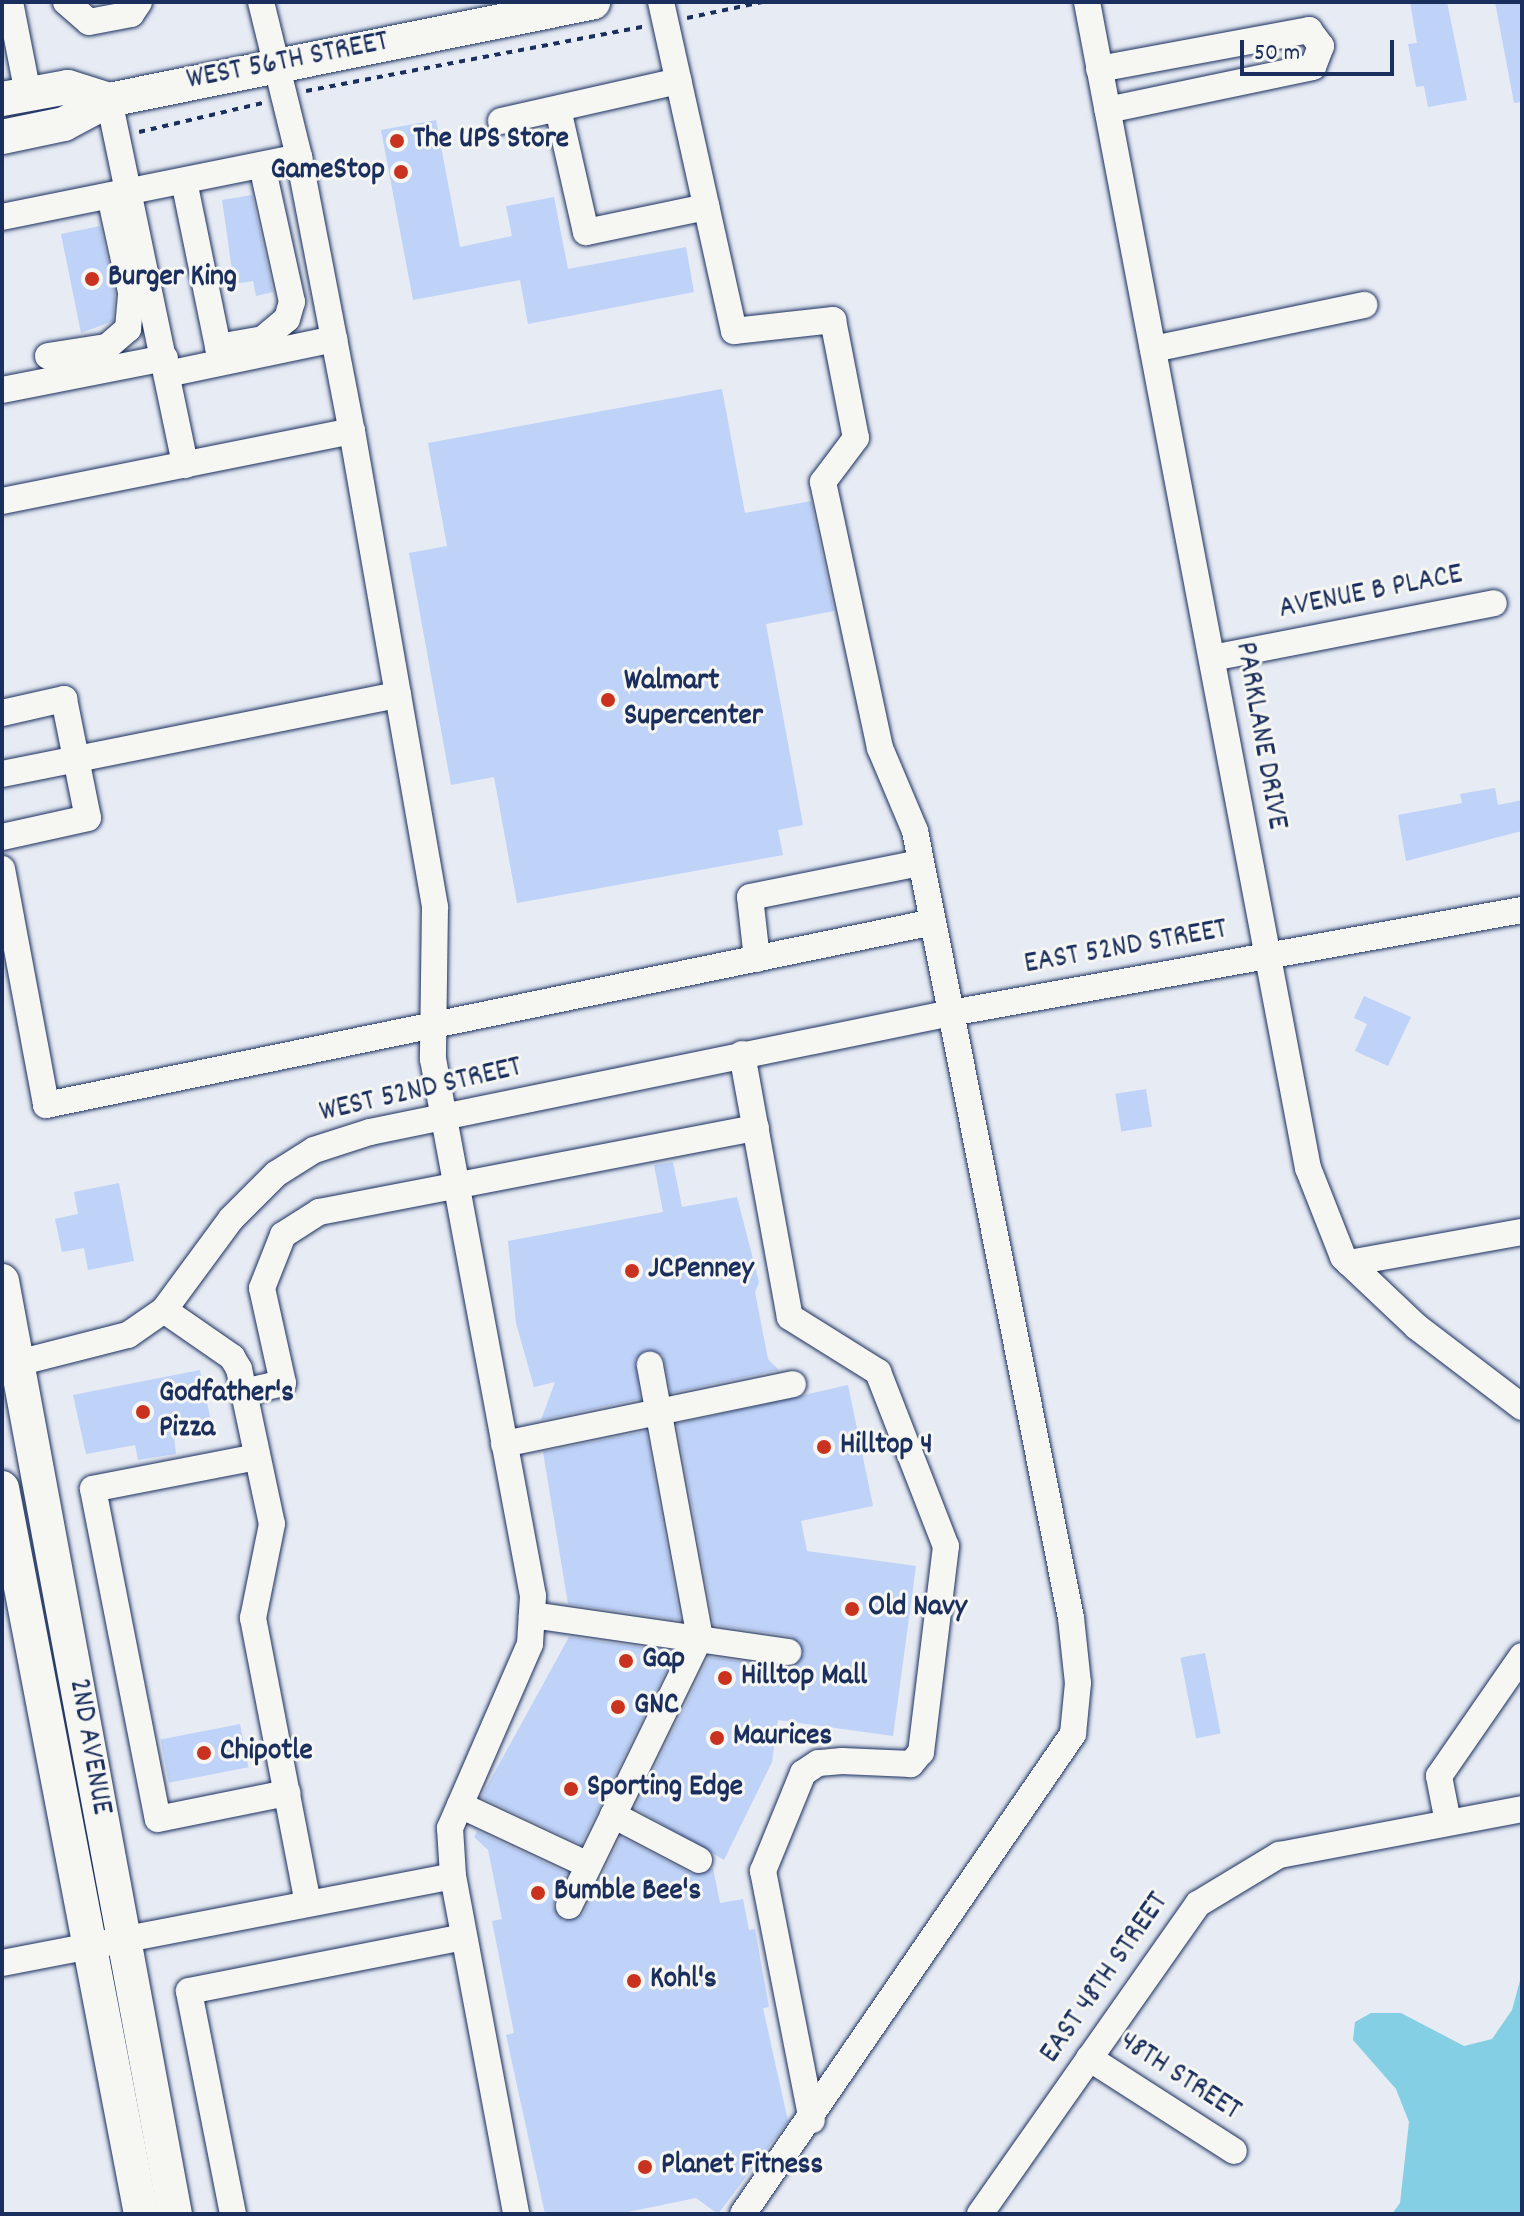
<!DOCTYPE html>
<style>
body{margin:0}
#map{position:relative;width:1524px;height:2216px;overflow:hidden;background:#e6ebf4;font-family:Dekko,sans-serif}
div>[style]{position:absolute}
.water>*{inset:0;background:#84cfe3}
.building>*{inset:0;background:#bfd2f7;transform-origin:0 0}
.path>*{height:4px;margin-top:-2px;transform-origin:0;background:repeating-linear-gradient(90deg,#1b2f5e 0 6px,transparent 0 12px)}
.roads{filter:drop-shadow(0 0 2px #1b2f5e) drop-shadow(0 0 2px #1b2f5e)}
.minor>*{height:26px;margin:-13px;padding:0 13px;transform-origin:13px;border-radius:13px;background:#f6f6f2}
.major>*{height:34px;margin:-17px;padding:0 17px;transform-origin:17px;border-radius:17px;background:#f6f6f2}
.dots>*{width:22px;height:22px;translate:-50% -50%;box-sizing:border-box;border:4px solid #f6f6f2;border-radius:50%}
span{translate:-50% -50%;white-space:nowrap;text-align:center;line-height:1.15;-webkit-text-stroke:6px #f6f6f2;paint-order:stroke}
.street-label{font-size:30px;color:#1b2f5e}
.poi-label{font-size:30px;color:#1b2f5e;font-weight:700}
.left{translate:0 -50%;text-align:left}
.right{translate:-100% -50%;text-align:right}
.frame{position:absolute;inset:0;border:4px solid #1b2f5e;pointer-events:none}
.scale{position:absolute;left:1240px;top:40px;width:154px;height:36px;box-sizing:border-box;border:4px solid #1b2f5e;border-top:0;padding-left:10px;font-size:24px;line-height:28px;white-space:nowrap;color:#1b2f5e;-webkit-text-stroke:6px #f6f6f2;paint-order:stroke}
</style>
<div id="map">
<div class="water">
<i style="clip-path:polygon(1522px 1973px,1522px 2214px,1392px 2214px,1400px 2203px,1409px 2122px,1396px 2089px,1353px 2040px,1355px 2022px,1371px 2013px,1401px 2013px,1464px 2046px,1492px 2039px,1512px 2010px)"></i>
</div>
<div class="building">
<i style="clip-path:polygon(1410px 2px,1447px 2px,1467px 100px,1428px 107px,1424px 86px,1416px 87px,1408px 44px,1417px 43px)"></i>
<i style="clip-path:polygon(1495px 2px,1522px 2px,1522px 102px,1514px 103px)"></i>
<i style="clip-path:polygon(436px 120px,460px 247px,512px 236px,506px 206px,554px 197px,568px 269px,686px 247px,694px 292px,528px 324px,520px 280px,413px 300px,381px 130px)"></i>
<i style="clip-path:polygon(252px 195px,273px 292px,256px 296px,253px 281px,234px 284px,222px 200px)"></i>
<i style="clip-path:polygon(100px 226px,115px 293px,113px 321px,81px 333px,61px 234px)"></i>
<i style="clip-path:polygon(722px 389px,745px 513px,811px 501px,834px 611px,766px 624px,803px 825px,778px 830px,783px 855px,517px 903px,494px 777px,451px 785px,409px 553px,447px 546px,428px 443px)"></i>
<i style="clip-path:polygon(1495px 788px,1498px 805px,1522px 800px,1522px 831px,1406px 861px,1398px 815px,1462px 803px,1460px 794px)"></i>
<i style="clip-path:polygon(1364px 996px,1411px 1017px,1388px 1066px,1355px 1051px,1367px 1024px,1354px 1018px)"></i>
<i style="left:1146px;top:1089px;width:38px;height:31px;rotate:81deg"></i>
<i style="clip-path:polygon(673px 1162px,682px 1207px,737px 1197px,759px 1282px,755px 1292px,768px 1359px,779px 1370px,671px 1393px,663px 1355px,646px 1350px,635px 1360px,640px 1399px,541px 1420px,555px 1382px,534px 1387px,516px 1323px,508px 1241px,663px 1212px,654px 1165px)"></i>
<i style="clip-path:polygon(119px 1183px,134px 1261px,88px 1270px,84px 1248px,62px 1252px,55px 1219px,78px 1214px,74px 1192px)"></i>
<i style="clip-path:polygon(200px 1370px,213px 1430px,174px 1437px,176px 1454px,138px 1460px,135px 1445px,86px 1454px,73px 1395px)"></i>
<i style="clip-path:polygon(848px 1385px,873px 1506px,801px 1521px,807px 1551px,916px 1566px,893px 1736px,778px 1720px,772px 1762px,724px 1860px,635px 1808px,709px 1657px,786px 1668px,804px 1654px,791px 1636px,714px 1625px,677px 1424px)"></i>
<i style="clip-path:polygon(646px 1431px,680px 1620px,568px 1604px,543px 1452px)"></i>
<i style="clip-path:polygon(569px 1637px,675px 1652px,581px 1844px,481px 1797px)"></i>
<i style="left:1205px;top:1653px;width:82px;height:25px;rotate:79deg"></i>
<i style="left:240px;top:1724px;width:44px;height:81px;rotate:79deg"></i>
<i style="clip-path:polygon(477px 1831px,567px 1873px,553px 1906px,563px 1921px,583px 1914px,621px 1837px,692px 1874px,713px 1868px,720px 1903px,743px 1899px,749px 1930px,755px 1929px,769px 2007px,763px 2008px,788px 2121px,718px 2214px,696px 2198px,618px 2214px,545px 2214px,506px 2035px,514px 2033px,492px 1921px,502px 1919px,488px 1850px,474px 1837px)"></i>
</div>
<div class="path">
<i style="left:687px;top:18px;width:78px;rotate:-11.9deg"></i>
<i style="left:306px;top:91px;width:343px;rotate:-10.8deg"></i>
<i style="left:139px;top:132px;width:127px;rotate:-13.2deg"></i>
</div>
<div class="roads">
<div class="minor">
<i style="left:10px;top:2px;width:94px;rotate:78.9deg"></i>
<i style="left:66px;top:2px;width:30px;rotate:41deg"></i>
<i style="left:89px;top:22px;width:43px;rotate:-10.8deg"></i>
<i style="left:131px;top:14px;width:14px;rotate:-56deg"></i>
<i style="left:261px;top:2px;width:160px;rotate:76.2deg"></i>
<i style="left:299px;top:157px;width:279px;rotate:79.1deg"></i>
<i style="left:352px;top:431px;width:483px;rotate:80.1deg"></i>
<i style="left:435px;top:907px;width:152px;rotate:90.8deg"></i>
<i style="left:433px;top:1059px;width:546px;rotate:79.45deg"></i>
<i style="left:533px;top:1596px;width:48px;rotate:93.6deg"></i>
<i style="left:530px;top:1644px;width:201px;rotate:113.5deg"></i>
<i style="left:450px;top:1828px;width:48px;rotate:86.4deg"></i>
<i style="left:453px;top:1876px;width:344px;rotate:79.4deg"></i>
<i style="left:661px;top:2px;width:337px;rotate:77.5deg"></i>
<i style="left:734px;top:331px;width:100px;rotate:-6.3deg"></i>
<i style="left:833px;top:320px;width:120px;rotate:79deg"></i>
<i style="left:856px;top:438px;width:55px;rotate:126.9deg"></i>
<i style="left:823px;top:482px;width:272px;rotate:77.9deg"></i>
<i style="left:880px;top:748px;width:90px;rotate:67.1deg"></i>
<i style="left:915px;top:831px;width:802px;rotate:78.79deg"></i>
<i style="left:1071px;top:1618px;width:65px;rotate:83.9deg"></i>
<i style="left:1078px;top:1683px;width:51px;rotate:95.6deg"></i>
<i style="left:1073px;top:1734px;width:582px;rotate:124.51deg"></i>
<i style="left:1087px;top:2px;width:1187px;rotate:79.27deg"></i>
<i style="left:1308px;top:1168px;width:96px;rotate:68.5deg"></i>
<i style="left:1343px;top:1257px;width:102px;rotate:43.4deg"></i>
<i style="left:1417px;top:1327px;width:132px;rotate:37.3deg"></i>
<i style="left:1099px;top:69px;width:214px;rotate:-10.5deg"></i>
<i style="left:1309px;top:30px;width:20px;rotate:53deg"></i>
<i style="left:1321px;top:46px;width:22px;rotate:111deg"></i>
<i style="left:1313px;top:67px;width:210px;rotate:168.2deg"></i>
<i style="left:109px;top:100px;width:373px;rotate:78.2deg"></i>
<i style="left:558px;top:109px;width:126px;rotate:77.2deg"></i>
<i style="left:586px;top:232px;width:123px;rotate:-11.8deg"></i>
<i style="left:501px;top:121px;width:182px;rotate:-12.7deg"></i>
<i style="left:184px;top:181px;width:184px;rotate:78.4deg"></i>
<i style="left:2px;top:217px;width:303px;rotate:-11.4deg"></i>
<i style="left:218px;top:347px;width:46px;rotate:-10.1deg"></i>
<i style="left:263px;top:339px;width:31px;rotate:-40deg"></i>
<i style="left:287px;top:319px;width:18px;rotate:-74deg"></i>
<i style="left:292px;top:302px;width:140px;rotate:-102.4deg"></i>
<i style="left:1153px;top:349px;width:216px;rotate:-11.8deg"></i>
<i style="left:48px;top:356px;width:60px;rotate:-8.7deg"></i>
<i style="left:107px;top:347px;width:28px;rotate:-41deg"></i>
<i style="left:128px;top:329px;width:37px;rotate:-85deg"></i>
<i style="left:131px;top:292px;width:98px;rotate:-102.3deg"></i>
<i style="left:167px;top:374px;width:171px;rotate:-11.8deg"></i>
<i style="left:2px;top:390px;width:166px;rotate:-11.1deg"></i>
<i style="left:2px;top:501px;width:357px;rotate:-11.3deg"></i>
<i style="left:1212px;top:658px;width:287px;rotate:-11deg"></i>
<i style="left:2px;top:713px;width:64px;rotate:-12.7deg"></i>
<i style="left:64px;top:699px;width:121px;rotate:78.6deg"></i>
<i style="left:88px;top:818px;width:88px;rotate:167.5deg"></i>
<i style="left:2px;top:774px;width:404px;rotate:-11.3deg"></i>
<i style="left:2px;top:869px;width:240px;rotate:79.4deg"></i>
<i style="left:46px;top:1105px;width:902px;rotate:-11.65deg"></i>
<i style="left:757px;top:959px;width:62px;rotate:-96.4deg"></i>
<i style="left:750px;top:897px;width:173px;rotate:-11.3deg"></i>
<i style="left:742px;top:1054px;width:267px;rotate:79.7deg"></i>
<i style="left:790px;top:1317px;width:104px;rotate:32deg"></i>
<i style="left:878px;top:1372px;width:187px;rotate:68.7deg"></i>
<i style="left:946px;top:1546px;width:208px;rotate:96.9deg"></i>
<i style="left:921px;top:1752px;width:16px;rotate:130deg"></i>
<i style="left:911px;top:1764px;width:69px;rotate:-177.5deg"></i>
<i style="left:842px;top:1761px;width:24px;rotate:175deg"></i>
<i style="left:818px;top:1763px;width:18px;rotate:146deg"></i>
<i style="left:803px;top:1773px;width:106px;rotate:112.2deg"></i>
<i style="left:763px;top:1871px;width:254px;rotate:78.9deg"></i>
<i style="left:1349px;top:1263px;width:176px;rotate:-10.2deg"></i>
<i style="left:164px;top:1310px;width:83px;rotate:34.7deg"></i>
<i style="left:232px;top:1357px;width:14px;rotate:60deg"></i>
<i style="left:239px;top:1369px;width:158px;rotate:78deg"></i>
<i style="left:272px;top:1524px;width:96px;rotate:101.4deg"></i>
<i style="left:253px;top:1618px;width:290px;rotate:79.1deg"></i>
<i style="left:2px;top:1367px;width:130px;rotate:-14.3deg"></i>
<i style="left:128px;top:1335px;width:44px;rotate:-34.8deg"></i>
<i style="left:164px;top:1310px;width:113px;rotate:-53.6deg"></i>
<i style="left:231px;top:1219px;width:64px;rotate:-45deg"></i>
<i style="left:276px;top:1174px;width:45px;rotate:-32.3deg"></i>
<i style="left:314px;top:1150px;width:59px;rotate:-17.8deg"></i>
<i style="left:370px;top:1132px;width:593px;rotate:-11.58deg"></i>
<i style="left:951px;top:1013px;width:580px;rotate:-10.23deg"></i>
<i style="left:244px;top:1392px;width:40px;rotate:-13deg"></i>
<i style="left:283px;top:1383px;width:97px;rotate:-102.5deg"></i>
<i style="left:262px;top:1288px;width:57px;rotate:-68.4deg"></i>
<i style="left:283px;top:1235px;width:43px;rotate:-32.6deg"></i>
<i style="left:319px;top:1212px;width:445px;rotate:-10.9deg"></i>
<i style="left:504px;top:1444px;width:295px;rotate:-11.7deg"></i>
<i style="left:257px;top:1457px;width:167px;rotate:169deg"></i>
<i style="left:93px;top:1489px;width:336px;rotate:78.9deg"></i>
<i style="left:158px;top:1819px;width:132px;rotate:-11.4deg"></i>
<i style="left:532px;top:1615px;width:259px;rotate:8.2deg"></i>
<i style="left:460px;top:1805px;width:141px;rotate:25.1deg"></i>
<i style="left:613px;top:1815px;width:97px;rotate:27.6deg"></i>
<i style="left:1448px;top:1822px;width:47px;rotate:-101.1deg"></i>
<i style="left:1439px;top:1776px;width:146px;rotate:-55.3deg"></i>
<i style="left:569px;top:1906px;width:298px;rotate:-64deg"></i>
<i style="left:700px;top:1638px;width:278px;rotate:-100.4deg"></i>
<i style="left:2px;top:1963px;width:459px;rotate:-10.9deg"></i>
<i style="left:1089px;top:2058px;width:172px;rotate:32.7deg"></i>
<i style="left:233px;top:2214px;width:227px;rotate:-101.2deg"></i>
<i style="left:189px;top:1991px;width:280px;rotate:-11.1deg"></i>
<i style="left:980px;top:2214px;width:379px;rotate:-54.9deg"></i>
<i style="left:1198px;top:1904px;width:95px;rotate:-31.2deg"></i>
<i style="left:1279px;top:1855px;width:247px;rotate:-10.7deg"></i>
</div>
<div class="major">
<i style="left:2px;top:99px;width:67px;rotate:-10.3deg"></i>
<i style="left:68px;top:87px;width:43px;rotate:17.6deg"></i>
<i style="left:2px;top:137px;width:63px;rotate:-11.8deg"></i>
<i style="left:64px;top:124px;width:51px;rotate:-28.1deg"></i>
<i style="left:109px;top:100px;width:494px;rotate:-11.4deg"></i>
<i style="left:2px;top:1281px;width:949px;rotate:79.5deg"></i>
<i style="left:2px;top:1488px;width:739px;rotate:79.16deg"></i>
</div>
</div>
<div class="dots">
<i style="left:397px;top:141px;background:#c8321e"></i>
<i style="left:401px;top:172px;background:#c8321e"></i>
<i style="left:92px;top:279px;background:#c8321e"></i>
<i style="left:608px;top:700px;background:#c8321e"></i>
<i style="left:632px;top:1271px;background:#c8321e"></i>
<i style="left:143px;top:1412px;background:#c8321e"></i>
<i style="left:824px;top:1447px;background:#c8321e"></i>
<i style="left:852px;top:1609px;background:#c8321e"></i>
<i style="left:626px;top:1661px;background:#c8321e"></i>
<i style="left:725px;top:1678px;background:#c8321e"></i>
<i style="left:618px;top:1707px;background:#c8321e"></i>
<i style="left:717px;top:1738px;background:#c8321e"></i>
<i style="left:204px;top:1753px;background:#c8321e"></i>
<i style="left:571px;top:1789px;background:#c8321e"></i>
<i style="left:538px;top:1893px;background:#c8321e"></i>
<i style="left:634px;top:1981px;background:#c8321e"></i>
<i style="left:645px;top:2167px;background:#c8321e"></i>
</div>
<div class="street-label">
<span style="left:288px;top:63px;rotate:-11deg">WEST 56TH STREET</span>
<span style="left:1371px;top:594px;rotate:-11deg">AVENUE B PLACE</span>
<span style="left:1259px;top:736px;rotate:80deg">PARKLANE DRIVE</span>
<span style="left:1126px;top:949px;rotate:-10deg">EAST 52ND STREET</span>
<span style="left:421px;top:1092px;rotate:-13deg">WEST 52ND STREET</span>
<span style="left:88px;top:1747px;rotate:80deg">2ND AVENUE</span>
<span style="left:1106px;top:1979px;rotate:-55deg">EAST 48TH STREET</span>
<span style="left:1179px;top:2078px;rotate:33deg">48TH STREET</span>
</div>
<div class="poi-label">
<span class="left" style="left:413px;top:141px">The UPS Store</span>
<span class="right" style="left:385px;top:172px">GameStop</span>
<span class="left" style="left:108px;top:279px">Burger King</span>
<span class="left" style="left:624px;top:700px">Walmart<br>Supercenter</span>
<span class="left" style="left:648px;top:1271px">JCPenney</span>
<span class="left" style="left:159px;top:1412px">Godfather's<br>Pizza</span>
<span class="left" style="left:840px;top:1447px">Hilltop 4</span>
<span class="left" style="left:868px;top:1609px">Old Navy</span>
<span class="left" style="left:642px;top:1661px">Gap</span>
<span class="left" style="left:741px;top:1678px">Hilltop Mall</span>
<span class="left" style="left:634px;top:1707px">GNC</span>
<span class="left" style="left:733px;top:1738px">Maurices</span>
<span class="left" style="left:220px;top:1753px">Chipotle</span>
<span class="left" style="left:587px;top:1789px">Sporting Edge</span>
<span class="left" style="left:554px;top:1893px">Bumble Bee's</span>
<span class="left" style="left:650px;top:1981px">Kohl's</span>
<span class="left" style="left:661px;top:2167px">Planet Fitness</span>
</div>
<div class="frame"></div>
<div class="scale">50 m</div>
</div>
